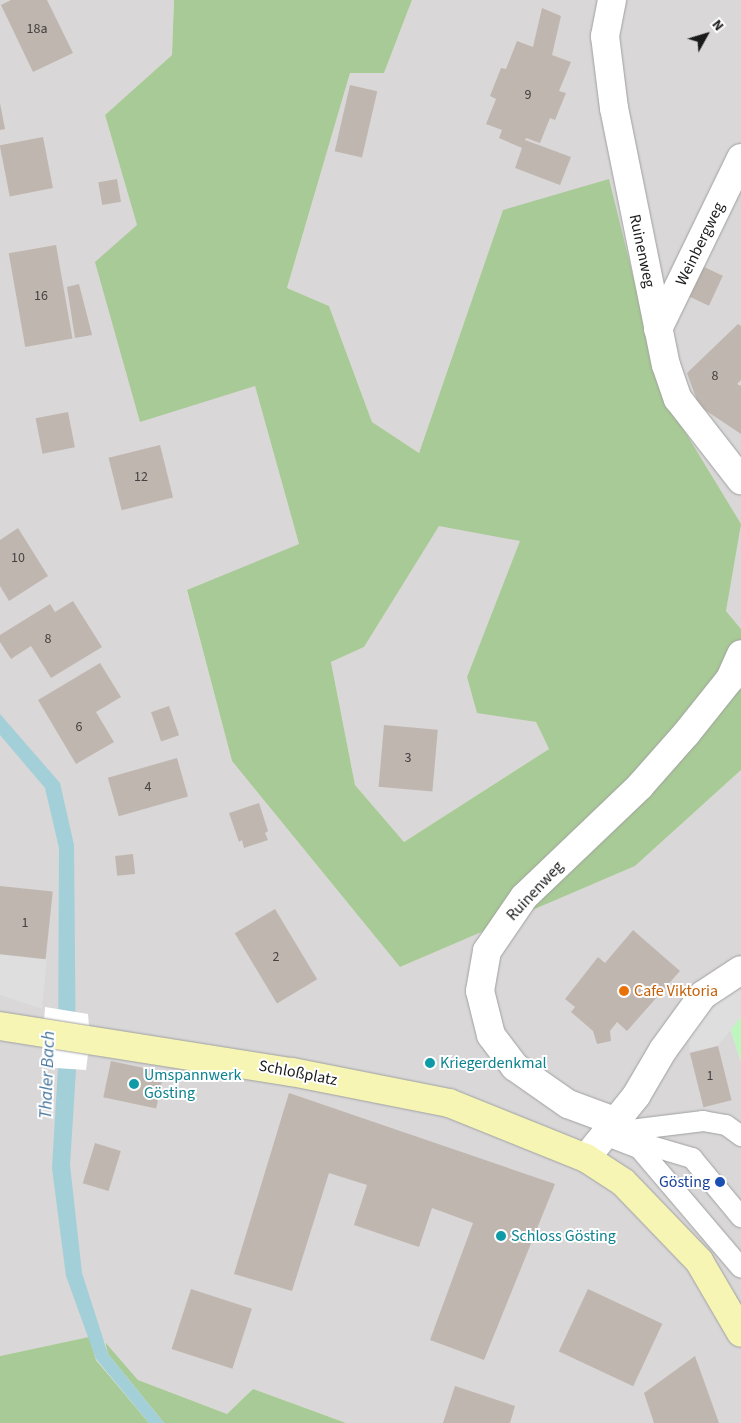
<!DOCTYPE html>
<meta charset="utf-8">
<style>
body{margin:0}
#map{position:relative;width:741px;height:1423px;overflow:hidden;background:#ece7e0;font-family:"Source Sans 3",sans-serif}
div>[style]{position:absolute}
.residential>*{inset:0;background:#d9d7d7}
.forest>*{inset:0;background:#a8ca96}
.park>*{inset:0;background:#bdf6be}
.parking>*{inset:0;background:#dedede}
.water>*{inset:0;background:#a2cfd8}
.pier>*{inset:0;background:#fff}
.building>*{inset:0;background:#c0b6b0;transform-origin:0 0}
.roads{filter:drop-shadow(0 0 1px #a1a1a1) drop-shadow(0 0 1px #a1a1a1)}
.lane>*{height:20px;margin:-10px;padding:0 10px;transform-origin:10px;border-radius:10px;background:#fff}
.street>*{height:28px;margin:-14px;padding:0 14px;transform-origin:14px;border-radius:14px;background:#fff}
.secondary>*{height:28px;margin:-14px;padding:0 14px;transform-origin:14px;border-radius:14px;background:#f6f5b4}
.dots>*{width:14px;height:14px;translate:-50% -50%;box-sizing:border-box;border:2px solid #fff;border-radius:50%}
span{translate:-50% -50%;white-space:nowrap;text-align:center;line-height:1.15;-webkit-text-stroke:4px #fff;paint-order:stroke}
.number-label{font-size:14px;color:#444140}
.number-label span{-webkit-text-stroke-width:0}
.street-label{font-size:16px;color:#1a1a1a}
.food-label{font-size:16px;color:#c56008}
.left{translate:0 -50%;text-align:left}
.culture-label{font-size:16px;color:#0d838f}
.transit-label{font-size:16px;color:#164399}
.right{translate:-100% -50%;text-align:right}
.water-label{font-size:18px;color:#49789e;font-style:italic}
.north{position:absolute;left:681px;top:10px;width:50px;height:50px;-webkit-text-stroke:4px #fff;paint-order:stroke;rotate:51deg;font-size:14px;font-weight:700;line-height:20px;text-align:center;color:#1a1a1a}
.north::after{content:'';display:block;margin:auto;width:18px;height:22px;background:#1a1a1a;clip-path:polygon(50% 0,100% 100%,50% 72%,0 100%)}
</style>
<div id="map">
<div class="residential">
<i style="clip-path:polygon(0 0,174px 0,172px 55px,105px 115px,137px 225px,255px 386px,299px 544px,187px 591px,232px 761px,400px 967px,635px 866px,741px 770px,741px 1017px,730px 1028px,741px 1062px,741px 1423px,346px 1423px,253px 1389px,227px 1414px,138px 1380px,105px 1342px,90px 1337px,0 1356px)"></i>
<i style="clip-path:polygon(412px 0,741px 0,741px 629px,726px 611px,740px 524px,503px 210px,419px 453px,372px 422px,329px 306px,287px 288px,350px 73px,384px 73px)"></i>
<i style="clip-path:polygon(439px 525px,521px 541px,467px 677px,477px 712px,536px 722px,549px 749px,404px 842px,355px 785px,331px 662px,364px 647px)"></i>
</div>
<div class="forest">
<i style="clip-path:polygon(evenodd,174px 0,412px 0,384px 73px,350px 73px,287px 288px,329px 306px,372px 422px,419px 453px,503px 210px,609px 179px,662px 394px,741px 524px,726px 611px,741px 629px,741px 770px,635px 866px,400px 967px,232px 761px,187px 590px,299px 544px,255px 386px,140px 422px,95px 262px,137px 225px,105px 115px,172px 55px,174px 0,439px 526px,520px 541px,467px 677px,477px 713px,536px 722px,549px 749px,404px 842px,355px 785px,331px 662px,364px 647px,439px 526px)"></i>
<i style="clip-path:polygon(89px 1337px,96px 1360px,149px 1423px,0 1423px,0 1356px)"></i>
<i style="clip-path:polygon(105px 1342px,138px 1380px,227px 1414px,253px 1389px,346px 1423px,164px 1423px,108px 1354px)"></i>
</div>
<div class="park">
<i style="clip-path:polygon(741px 1017px,741px 1062px,730px 1028px)"></i>
</div>
<div class="parking">
<i style="clip-path:polygon(0 954px,47px 958px,42px 1009px,0 995px)"></i>
<i style="clip-path:polygon(727px 989px,741px 989px,741px 1017px,718px 1046px,690px 1052px,688px 1037px)"></i>
</div>
<div class="water">
<i style="clip-path:polygon(0 714px,60px 783px,74px 845px,76px 1070px,70px 1165px,82px 1273px,108px 1354px,164px 1423px,149px 1423px,96px 1359px,66px 1276px,52px 1168px,58px 1068px,59px 848px,45px 788px,0 735px)"></i>
</div>
<div class="pier">
<i style="clip-path:polygon(45px 1007px,88px 1014px,90px 1038px,86px 1070px,41px 1067px)"></i>
</div>
<div class="building">
<i style="clip-path:polygon(11px 0,47px 0,73px 53px,33px 72px,1px 5px)"></i>
<i style="clip-path:polygon(542px 8px,561px 16px,552px 55px,571px 62px,559px 91px,566px 93px,555px 120px,550px 118px,540px 143px,526px 138px,525px 140px,571px 157px,560px 185px,515px 168px,522px 148px,499px 138px,502px 130px,486px 124px,496px 99px,490px 96px,501px 68px,506px 69px,517px 41px,533px 47px)"></i>
<i style="left:350px;top:85px;width:28px;height:68px;rotate:13deg"></i>
<i style="clip-path:polygon(0 103px,5px 129px,0 130px)"></i>
<i style="left:43px;top:137px;width:52px;height:44px;rotate:79deg"></i>
<i style="left:117px;top:179px;width:23px;height:19px;rotate:80deg"></i>
<i style="left:56px;top:245px;width:95px;height:48px;rotate:80deg"></i>
<i style="left:702px;top:266px;width:23px;height:33px;rotate:25deg"></i>
<i style="clip-path:polygon(79px 284px,92px 335px,75px 338px,67px 287px)"></i>
<i style="clip-path:polygon(738px 324px,741px 326px,741px 380px,737px 384px,741px 386px,741px 434px,699px 406px,687px 373px)"></i>
<i style="left:68px;top:412px;width:36px;height:33px;rotate:79deg"></i>
<i style="left:160px;top:445px;width:54px;height:53px;rotate:76deg"></i>
<i style="clip-path:polygon(18px 528px,48px 576px,9px 601px,0 586px,0 540px)"></i>
<i style="clip-path:polygon(73px 601px,102px 647px,51px 678px,31px 646px,11px 659px,0 642px,0 635px,50px 604px,55px 612px)"></i>
<i style="clip-path:polygon(100px 663px,121px 697px,96px 712px,114px 742px,76px 764px,38px 700px)"></i>
<i style="left:169px;top:706px;width:31px;height:19px;rotate:71deg"></i>
<i style="left:384px;top:725px;width:54px;height:62px;rotate:5deg"></i>
<i style="left:177px;top:758px;width:40px;height:72px;rotate:74deg"></i>
<i style="clip-path:polygon(259px 803px,268px 831px,265px 833px,268px 840px,244px 848px,242px 840px,239px 842px,229px 813px)"></i>
<i style="left:133px;top:854px;width:20px;height:18px;rotate:84deg"></i>
<i style="left:0;top:886px;width:53px;height:68px;rotate:6deg"></i>
<i style="left:275px;top:909px;width:82px;height:47px;rotate:59deg"></i>
<i style="clip-path:polygon(633px 930px,680px 971px,627px 1031px,617px 1022px,610px 1031px,611px 1041px,597px 1044px,593px 1031px,571px 1012px,575px 1007px,565px 999px,598px 957px,605px 963px)"></i>
<i style="left:718px;top:1046px;width:56px;height:29px;rotate:76deg"></i>
<i style="left:111px;top:1061px;width:54px;height:37px;rotate:12deg"></i>
<i style="clip-path:polygon(289px 1093px,555px 1184px,484px 1360px,430px 1340px,473px 1223px,432px 1208px,419px 1247px,354px 1225px,367px 1185px,329px 1173px,292px 1291px,234px 1274px)"></i>
<i style="left:95px;top:1143px;width:27px;height:42px;rotate:17deg"></i>
<i style="left:191px;top:1289px;width:64px;height:63px;rotate:18deg"></i>
<i style="left:588px;top:1289px;width:82px;height:69px;rotate:25deg"></i>
<i style="clip-path:polygon(695px 1356px,719px 1423px,654px 1423px,644px 1393px)"></i>
<i style="clip-path:polygon(455px 1386px,515px 1406px,510px 1423px,443px 1423px)"></i>
</div>
<div class="roads">
<div class="lane">
<i style="left:614px;top:1132px;width:90px;rotate:-7deg"></i>
<i style="left:703px;top:1121px;width:23px;rotate:10deg"></i>
<i style="left:726px;top:1125px;width:19px;rotate:36deg"></i>
<i style="left:602px;top:1134px;width:40px;rotate:21deg"></i>
<i style="left:639px;top:1148px;width:157px;rotate:49.6deg"></i>
<i style="left:631px;top:1140px;width:64px;rotate:16.4deg"></i>
<i style="left:692px;top:1158px;width:77px;rotate:50.3deg"></i>
</div>
<div class="street">
<i style="left:612px;top:0;width:37px;rotate:101deg"></i>
<i style="left:605px;top:36px;width:73px;rotate:82.9deg"></i>
<i style="left:614px;top:108px;width:262px;rotate:78.6deg"></i>
<i style="left:666px;top:365px;width:36px;rotate:71deg"></i>
<i style="left:678px;top:399px;width:103px;rotate:52.1deg"></i>
<i style="left:658px;top:329px;width:190px;rotate:-64.1deg"></i>
<i style="left:614px;top:1121px;width:49px;rotate:-159.7deg"></i>
<i style="left:568px;top:1104px;width:65px;rotate:-145.1deg"></i>
<i style="left:515px;top:1067px;width:40px;rotate:-127deg"></i>
<i style="left:491px;top:1035px;width:45px;rotate:-104deg"></i>
<i style="left:480px;top:991px;width:41px;rotate:-80.1deg"></i>
<i style="left:487px;top:951px;width:65px;rotate:-55.6deg"></i>
<i style="left:524px;top:897px;width:161px;rotate:-43.7deg"></i>
<i style="left:640px;top:786px;width:69px;rotate:-48.5deg"></i>
<i style="left:686px;top:734px;width:70px;rotate:-51.3deg"></i>
<i style="left:730px;top:679px;width:27px;rotate:-66deg"></i>
<i style="left:586px;top:1158px;width:80px;rotate:-51.1deg"></i>
<i style="left:636px;top:1096px;width:53px;rotate:-59.6deg"></i>
<i style="left:663px;top:1050px;width:68px;rotate:-54deg"></i>
<i style="left:703px;top:995px;width:45px;rotate:-33.3deg"></i>
</div>
<div class="secondary">
<i style="left:0;top:1026px;width:296px;rotate:9deg"></i>
<i style="left:292px;top:1072px;width:160px;rotate:11.2deg"></i>
<i style="left:449px;top:1103px;width:148px;rotate:21.9deg"></i>
<i style="left:586px;top:1158px;width:44px;rotate:33deg"></i>
<i style="left:623px;top:1182px;width:110px;rotate:46.1deg"></i>
<i style="left:699px;top:1261px;width:83px;rotate:59.7deg"></i>
</div>
</div>
<div class="dots">
<i style="left:624px;top:991px;background:#e8710a"></i>
<i style="left:430px;top:1063px;background:#0f9aa8"></i>
<i style="left:134px;top:1084px;background:#0f9aa8"></i>
<i style="left:720px;top:1182px;background:#1a4fb4"></i>
<i style="left:501px;top:1236px;background:#0f9aa8"></i>
</div>
<div class="number-label">
<span style="left:37px;top:29px">18a</span>
<span style="left:528px;top:95px">9</span>
<span style="left:41px;top:296px">16</span>
<span style="left:715px;top:376px">8</span>
<span style="left:141px;top:477px">12</span>
<span style="left:18px;top:558px">10</span>
<span style="left:48px;top:639px">8</span>
<span style="left:79px;top:727px">6</span>
<span style="left:408px;top:758px">3</span>
<span style="left:148px;top:787px">4</span>
<span style="left:25px;top:923px">1</span>
<span style="left:276px;top:957px">2</span>
<span style="left:710px;top:1076px">1</span>
</div>
<div class="street-label">
<span style="left:700px;top:244px;rotate:-64deg">Weinbergweg</span>
<span style="left:642px;top:251px;rotate:78deg">Ruinenweg</span>
<span style="left:535px;top:891px;rotate:-47deg">Ruinenweg</span>
<span style="left:298px;top:1073px;rotate:11deg">Schloßplatz</span>
</div>
<div class="food-label">
<span class="left" style="left:634px;top:991px">Cafe Viktoria</span>
</div>
<div class="culture-label">
<span class="left" style="left:440px;top:1063px">Kriegerdenkmal</span>
<span class="left" style="left:144px;top:1084px">Umspannwerk<br>Gösting</span>
<span class="left" style="left:511px;top:1236px">Schloss Gösting</span>
</div>
<div class="transit-label">
<span class="right" style="left:710px;top:1182px">Gösting</span>
</div>
<div class="water-label">
<span style="left:48px;top:1075px;rotate:-88deg">Thaler Bach</span>
</div>
<div class="north">N</div>
</div>
